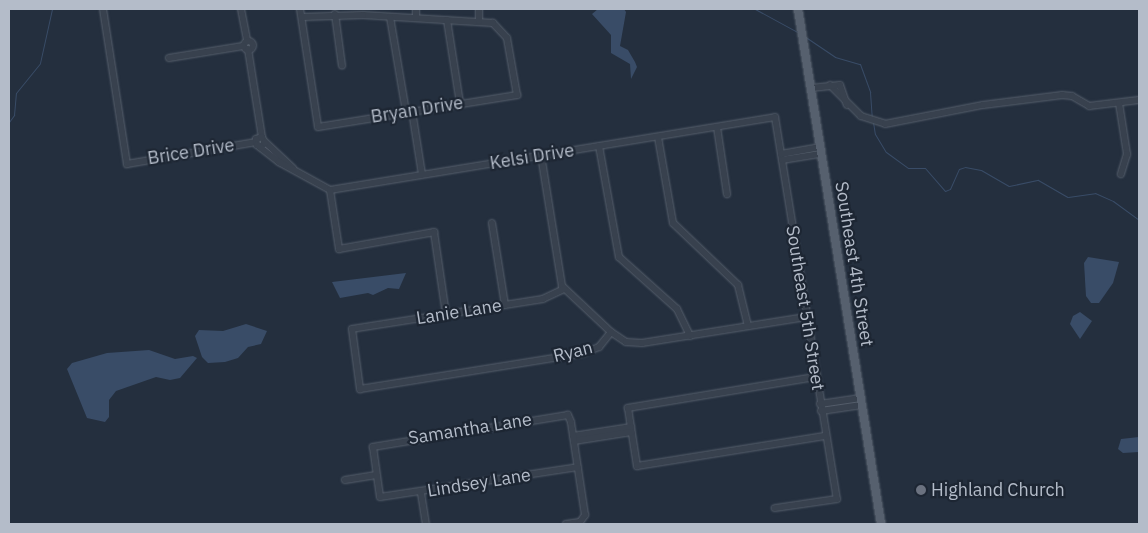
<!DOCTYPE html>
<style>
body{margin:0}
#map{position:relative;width:1148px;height:533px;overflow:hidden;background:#242f3e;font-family:"IBM Plex Sans",sans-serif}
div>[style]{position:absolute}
.water>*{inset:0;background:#394c67}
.stream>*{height:1px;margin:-0.5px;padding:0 0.5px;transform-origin:0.5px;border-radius:0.5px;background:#394c67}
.roads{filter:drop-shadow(0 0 1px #565f6c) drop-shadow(0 0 1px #565f6c)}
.minor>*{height:6px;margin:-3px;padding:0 3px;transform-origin:3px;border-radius:3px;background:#38414e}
.minor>.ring{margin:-3px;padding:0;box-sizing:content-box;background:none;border:6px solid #38414e;border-radius:50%}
.major>*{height:8px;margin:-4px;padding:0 4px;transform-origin:4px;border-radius:4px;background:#56606e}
.dots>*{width:14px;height:14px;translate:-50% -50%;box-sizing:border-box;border:2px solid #1d2633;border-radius:50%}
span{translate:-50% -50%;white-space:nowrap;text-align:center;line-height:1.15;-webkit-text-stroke:4.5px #1d2633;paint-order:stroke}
.street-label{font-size:18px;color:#b4bcc9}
.poi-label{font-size:18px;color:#b4bcc9}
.left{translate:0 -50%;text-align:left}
.frame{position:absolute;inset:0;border:10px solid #b4bcc9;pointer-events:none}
</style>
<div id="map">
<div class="water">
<i style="clip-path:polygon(598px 9px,624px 9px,626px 12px,620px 46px,628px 50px,635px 62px,637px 67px,631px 79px,630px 64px,611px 53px,611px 35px,592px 14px)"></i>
<i style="clip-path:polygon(1088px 257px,1119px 262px,1113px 283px,1099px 303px,1091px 303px,1086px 296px,1084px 263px)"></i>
<i style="clip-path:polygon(406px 273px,399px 289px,388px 288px,373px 295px,368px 293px,340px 298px,332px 282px)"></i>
<i style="clip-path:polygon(1080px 312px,1092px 321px,1080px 339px,1070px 324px,1073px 316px)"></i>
<i style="clip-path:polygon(246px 324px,267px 331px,261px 344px,248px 347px,238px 358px,225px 362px,208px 363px,202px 357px,195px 336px,199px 330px,223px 331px)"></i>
<i style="clip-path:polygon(149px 350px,175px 359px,193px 356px,197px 358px,180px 378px,170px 380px,156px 377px,116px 391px,109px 400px,109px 417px,105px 422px,87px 418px,67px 369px,72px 363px,107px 353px)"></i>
<i style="clip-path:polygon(1139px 437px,1139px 452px,1123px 453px,1118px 449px,1121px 439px)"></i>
</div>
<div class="stream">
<i style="left:755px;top:9px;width:50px;rotate:28.6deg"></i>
<i style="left:807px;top:38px;width:34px;rotate:34deg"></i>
<i style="left:835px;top:57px;width:26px;rotate:16deg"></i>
<i style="left:860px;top:64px;width:30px;rotate:70deg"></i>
<i style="left:870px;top:92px;width:26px;rotate:86deg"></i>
<i style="left:9px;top:122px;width:9px;rotate:-54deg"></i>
<i style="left:14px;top:115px;width:22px;rotate:-85deg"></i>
<i style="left:16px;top:93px;width:38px;rotate:-51deg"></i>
<i style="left:40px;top:63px;width:55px;rotate:-77.5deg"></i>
<i style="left:873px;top:122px;width:12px;rotate:81deg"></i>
<i style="left:875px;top:134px;width:21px;rotate:59deg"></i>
<i style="left:886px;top:152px;width:27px;rotate:36deg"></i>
<i style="left:908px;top:168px;width:17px"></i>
<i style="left:925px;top:168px;width:30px;rotate:49deg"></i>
<i style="left:945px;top:191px;width:5px;rotate:-22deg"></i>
<i style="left:950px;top:189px;width:22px;rotate:-66deg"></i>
<i style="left:959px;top:169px;width:6px;rotate:-18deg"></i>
<i style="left:965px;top:167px;width:16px;rotate:11deg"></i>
<i style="left:981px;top:170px;width:32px;rotate:30deg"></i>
<i style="left:1009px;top:186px;width:30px;rotate:-12deg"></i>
<i style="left:1038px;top:180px;width:34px;rotate:30deg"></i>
<i style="left:1068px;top:197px;width:27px;rotate:-8deg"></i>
<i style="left:1095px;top:193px;width:20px;rotate:24deg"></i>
<i style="left:1113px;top:201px;width:32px;rotate:36deg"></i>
</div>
<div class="roads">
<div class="minor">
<i style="left:103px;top:9px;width:157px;rotate:81.2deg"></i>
<i style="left:127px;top:164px;width:131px;rotate:-9.7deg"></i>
<i style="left:241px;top:9px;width:32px;rotate:79deg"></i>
<i style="left:300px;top:9px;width:119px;rotate:81.3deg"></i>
<i style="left:318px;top:127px;width:202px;rotate:-9.1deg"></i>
<i style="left:517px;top:95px;width:58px;rotate:-100deg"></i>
<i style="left:507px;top:38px;width:21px;rotate:-133deg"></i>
<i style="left:493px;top:23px;width:130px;rotate:-176.5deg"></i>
<i style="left:363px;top:15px;width:61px;rotate:178.1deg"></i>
<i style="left:335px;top:14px;width:52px;rotate:82.3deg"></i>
<i style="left:390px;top:17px;width:96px;rotate:80.4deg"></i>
<i style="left:416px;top:18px;width:9px;rotate:-90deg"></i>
<i style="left:447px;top:20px;width:84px;rotate:81.1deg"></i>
<i style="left:479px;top:21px;width:12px;rotate:-90deg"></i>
<i class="ring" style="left:243.5px;top:40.5px;width:3px;height:3px"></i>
<i style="left:248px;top:49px;width:89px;rotate:81deg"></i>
<i style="left:169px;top:58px;width:75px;rotate:-9.2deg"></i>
<i style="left:830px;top:85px;width:44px;rotate:45deg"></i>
<i style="left:861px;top:116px;width:25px;rotate:18deg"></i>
<i style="left:885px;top:124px;width:100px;rotate:-11deg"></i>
<i style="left:983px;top:105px;width:80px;rotate:-7.2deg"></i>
<i style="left:1062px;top:95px;width:10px;rotate:6deg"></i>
<i style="left:1072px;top:96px;width:20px;rotate:30deg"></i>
<i style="left:1089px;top:106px;width:50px;rotate:-6.8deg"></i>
<i style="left:811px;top:88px;width:29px;rotate:-6deg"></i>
<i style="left:840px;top:85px;width:21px;rotate:71deg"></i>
<i style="left:1119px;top:103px;width:52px;rotate:81.1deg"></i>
<i style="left:1127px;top:154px;width:21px;rotate:107deg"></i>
<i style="left:412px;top:111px;width:64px;rotate:81deg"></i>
<i style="left:717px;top:127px;width:68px;rotate:81.5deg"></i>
<i style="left:658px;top:137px;width:87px;rotate:80.1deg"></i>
<i style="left:673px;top:223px;width:90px;rotate:43.6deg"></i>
<i style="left:738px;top:285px;width:42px;rotate:76.3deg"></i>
<i style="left:265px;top:142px;width:38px;rotate:43deg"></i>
<i style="left:599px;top:146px;width:113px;rotate:79.8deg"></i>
<i style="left:619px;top:257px;width:78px;rotate:41.9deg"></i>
<i style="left:677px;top:309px;width:30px;rotate:64deg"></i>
<i style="left:260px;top:147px;width:6px;rotate:-39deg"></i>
<i style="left:265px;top:143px;width:7px;rotate:-117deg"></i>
<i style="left:262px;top:137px;width:6px;rotate:162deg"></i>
<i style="left:256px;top:139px;width:6px;rotate:81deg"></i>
<i style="left:257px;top:145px;width:28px;rotate:38deg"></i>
<i style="left:279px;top:162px;width:58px;rotate:28.8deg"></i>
<i style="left:330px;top:190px;width:451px;rotate:-9.3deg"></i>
<i style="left:775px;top:117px;width:387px;rotate:80.8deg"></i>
<i style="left:837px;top:499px;width:63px;rotate:171.7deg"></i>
<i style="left:781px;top:154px;width:40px;rotate:-10deg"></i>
<i style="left:541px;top:155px;width:133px;rotate:80.9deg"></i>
<i style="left:562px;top:286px;width:67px;rotate:43.2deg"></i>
<i style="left:782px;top:160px;width:39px;rotate:-9deg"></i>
<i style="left:330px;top:190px;width:60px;rotate:81.3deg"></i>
<i style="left:339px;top:249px;width:97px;rotate:-10.1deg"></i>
<i style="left:434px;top:232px;width:83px;rotate:81.7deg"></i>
<i style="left:492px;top:223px;width:83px;rotate:81deg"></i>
<i style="left:564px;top:289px;width:23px;rotate:155deg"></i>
<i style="left:543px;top:299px;width:193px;rotate:171.1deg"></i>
<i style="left:352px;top:329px;width:61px;rotate:82.4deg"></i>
<i style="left:360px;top:389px;width:227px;rotate:-9.1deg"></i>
<i style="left:584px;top:353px;width:16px;rotate:-22deg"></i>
<i style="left:599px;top:347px;width:19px;rotate:-51deg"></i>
<i style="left:611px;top:332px;width:18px;rotate:34deg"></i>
<i style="left:626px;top:342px;width:16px;rotate:4deg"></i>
<i style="left:642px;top:343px;width:166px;rotate:-9deg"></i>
<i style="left:815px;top:377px;width:190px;rotate:170.6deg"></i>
<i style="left:628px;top:408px;width:59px;rotate:81.2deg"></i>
<i style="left:637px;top:466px;width:190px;rotate:-9.1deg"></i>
<i style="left:820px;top:404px;width:41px;rotate:-8.3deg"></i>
<i style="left:821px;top:411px;width:41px;rotate:-8.3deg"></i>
<i style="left:573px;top:436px;width:59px;rotate:-8.8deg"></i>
<i style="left:574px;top:441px;width:58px;rotate:-9deg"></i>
<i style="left:345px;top:480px;width:30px;rotate:-9deg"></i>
<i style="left:421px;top:493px;width:31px;rotate:81deg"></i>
<i style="left:566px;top:524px;width:14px;rotate:-8deg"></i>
<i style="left:580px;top:522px;width:9px;rotate:-54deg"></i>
<i style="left:585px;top:515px;width:94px;rotate:-98.6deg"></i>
<i style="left:571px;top:422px;width:8px;rotate:-113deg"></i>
<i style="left:568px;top:415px;width:198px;rotate:170.7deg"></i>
<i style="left:373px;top:447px;width:50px;rotate:82deg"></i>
<i style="left:380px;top:497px;width:200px;rotate:-8.6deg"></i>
</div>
<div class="major">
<i style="left:798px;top:9px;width:522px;rotate:80.84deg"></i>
</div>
</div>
<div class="dots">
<i style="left:921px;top:490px;background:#6b7280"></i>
</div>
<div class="street-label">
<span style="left:417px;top:110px;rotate:-9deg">Bryan Drive</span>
<span style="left:191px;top:152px;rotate:-9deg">Brice Drive</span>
<span style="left:532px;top:157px;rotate:-9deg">Kelsi Drive</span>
<span style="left:854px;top:264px;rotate:81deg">Southeast 4th Street</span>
<span style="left:805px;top:308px;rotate:81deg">Southeast 5th Street</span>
<span style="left:459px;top:312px;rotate:-9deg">Lanie Lane</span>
<span style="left:573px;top:352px;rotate:-14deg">Ryan</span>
<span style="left:470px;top:429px;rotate:-9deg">Samantha Lane</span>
<span style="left:479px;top:483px;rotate:-9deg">Lindsey Lane</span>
</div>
<div class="poi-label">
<span class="left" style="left:931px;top:490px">Highland Church</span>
</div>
<div class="frame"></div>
</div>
